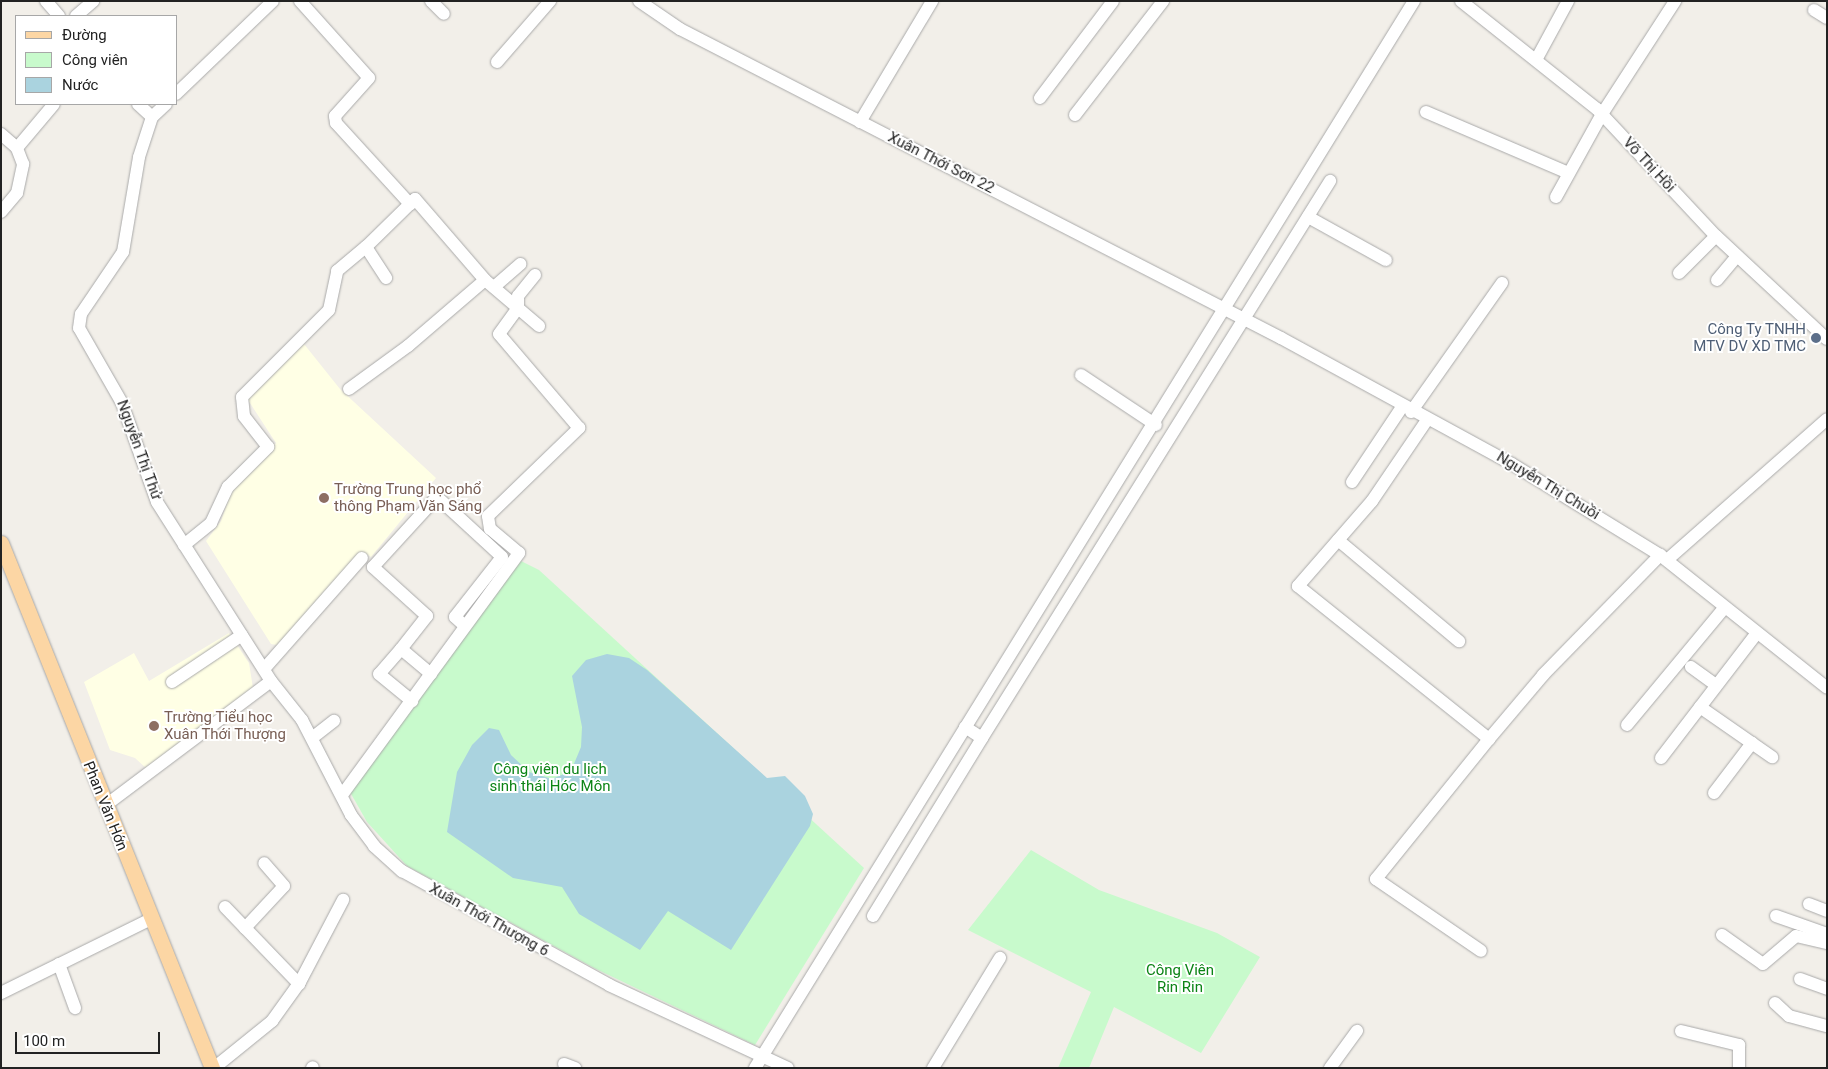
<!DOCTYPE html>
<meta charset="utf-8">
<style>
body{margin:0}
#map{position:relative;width:1828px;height:1069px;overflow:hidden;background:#f2efe9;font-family:Roboto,sans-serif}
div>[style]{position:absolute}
.education>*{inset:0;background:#ffffe5}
.park>*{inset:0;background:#c8facc}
.water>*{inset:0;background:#aad3df}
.roads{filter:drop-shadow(0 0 1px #a9a9a9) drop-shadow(0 0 1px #a9a9a9)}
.minor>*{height:12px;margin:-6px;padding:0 6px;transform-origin:6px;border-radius:6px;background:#fff}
.major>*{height:15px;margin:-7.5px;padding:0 7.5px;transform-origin:7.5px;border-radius:7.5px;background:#fcd6a4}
.dots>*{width:14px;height:14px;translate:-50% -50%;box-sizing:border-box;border:2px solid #fff;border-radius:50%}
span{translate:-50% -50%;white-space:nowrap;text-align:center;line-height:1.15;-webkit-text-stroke:4px #fff;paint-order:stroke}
.street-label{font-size:15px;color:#222}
.service-label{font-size:15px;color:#4e5e75}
.right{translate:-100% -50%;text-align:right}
.education-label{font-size:15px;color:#785e54}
.left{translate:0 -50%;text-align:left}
.park-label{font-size:15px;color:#0c8416}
.frame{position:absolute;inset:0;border:2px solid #222;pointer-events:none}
.legend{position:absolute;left:15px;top:15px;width:162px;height:90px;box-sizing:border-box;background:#fff;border:1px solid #a7a7a7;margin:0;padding:6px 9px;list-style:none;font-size:15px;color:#222}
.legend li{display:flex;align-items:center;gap:10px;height:25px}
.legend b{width:25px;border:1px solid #a7a7a7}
.scale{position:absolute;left:15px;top:1032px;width:145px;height:22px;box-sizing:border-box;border:2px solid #222;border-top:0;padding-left:6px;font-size:15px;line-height:18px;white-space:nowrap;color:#222;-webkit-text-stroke:4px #fff;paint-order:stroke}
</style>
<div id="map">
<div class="education">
<i style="clip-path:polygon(304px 344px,340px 389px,436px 478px,371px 557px,363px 552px,283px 646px,271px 644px,206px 541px,221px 521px,233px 486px,276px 443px,246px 397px)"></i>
<i style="clip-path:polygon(229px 633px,249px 663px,253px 688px,147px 769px,135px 758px,110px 750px,84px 682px,134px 653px,149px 681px)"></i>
</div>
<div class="park">
<i style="clip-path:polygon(521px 561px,539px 570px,864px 868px,755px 1045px,594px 968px,407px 866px,367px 822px,350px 792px)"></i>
<i style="clip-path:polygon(1031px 850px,1099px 890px,1217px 933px,1260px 957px,1201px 1053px,1114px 1007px,1089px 1068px,1058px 1068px,1091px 992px,968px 930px)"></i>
</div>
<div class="water">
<i style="clip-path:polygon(607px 654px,629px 658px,647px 670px,767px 778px,785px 776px,805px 796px,813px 814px,810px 826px,731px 950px,668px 911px,640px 950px,579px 914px,562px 887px,513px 878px,447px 832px,457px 772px,472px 745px,489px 728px,499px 730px,511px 755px,529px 772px,552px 779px,571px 771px,581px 747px,582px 727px,572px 676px,586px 660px)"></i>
</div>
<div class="roads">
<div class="minor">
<i style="left:46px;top:1px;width:20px;rotate:49deg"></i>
<i style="left:300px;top:1px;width:103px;rotate:48.1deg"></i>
<i style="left:369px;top:78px;width:51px;rotate:131.8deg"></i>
<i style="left:335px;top:116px;width:7px;rotate:82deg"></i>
<i style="left:336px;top:123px;width:110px;rotate:47.6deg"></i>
<i style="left:431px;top:1px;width:18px;rotate:45deg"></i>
<i style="left:639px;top:1px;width:50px;rotate:34.3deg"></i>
<i style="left:680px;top:29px;width:676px;rotate:27.21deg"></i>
<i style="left:1281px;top:338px;width:263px;rotate:28.6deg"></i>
<i style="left:1512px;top:464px;width:174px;rotate:31.6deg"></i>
<i style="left:1660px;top:555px;width:213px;rotate:38.5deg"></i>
<i style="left:1461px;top:1px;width:174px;rotate:38.5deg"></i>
<i style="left:1597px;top:109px;width:174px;rotate:46.9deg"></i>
<i style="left:1716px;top:236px;width:151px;rotate:42.9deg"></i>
<i style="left:1814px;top:10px;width:15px;rotate:32deg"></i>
<i style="left:76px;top:16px;width:23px;rotate:-41deg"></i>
<i style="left:1536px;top:60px;width:67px;rotate:-61.5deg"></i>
<i style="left:497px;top:62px;width:81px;rotate:-49deg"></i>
<i style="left:176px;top:94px;width:134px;rotate:-43.8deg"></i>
<i style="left:1040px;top:98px;width:121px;rotate:-53deg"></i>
<i style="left:138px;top:104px;width:19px;rotate:43deg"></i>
<i style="left:1426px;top:112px;width:155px;rotate:23.2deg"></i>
<i style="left:1075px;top:115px;width:144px;rotate:-52.3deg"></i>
<i style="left:860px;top:122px;width:141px;rotate:-59.2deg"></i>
<i style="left:1px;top:134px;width:21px;rotate:41deg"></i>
<i style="left:1556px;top:197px;width:95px;rotate:-61deg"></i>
<i style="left:1602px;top:114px;width:135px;rotate:-57.1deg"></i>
<i style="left:1px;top:212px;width:25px;rotate:-50deg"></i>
<i style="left:17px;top:193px;width:30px;rotate:-78deg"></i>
<i style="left:23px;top:164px;width:17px;rotate:-111deg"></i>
<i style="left:17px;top:148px;width:57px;rotate:-49.9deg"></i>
<i style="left:1308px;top:217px;width:89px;rotate:28.9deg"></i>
<i style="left:1679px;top:273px;width:52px;rotate:-45deg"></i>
<i style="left:485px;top:280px;width:71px;rotate:40.4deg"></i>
<i style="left:1717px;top:280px;width:31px;rotate:-50deg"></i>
<i style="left:494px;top:287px;width:35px;rotate:-41deg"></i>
<i style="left:1081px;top:375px;width:90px;rotate:33.7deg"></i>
<i style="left:349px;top:389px;width:73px;rotate:-36.1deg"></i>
<i style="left:408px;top:346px;width:101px;rotate:-40.6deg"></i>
<i style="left:485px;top:280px;width:107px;rotate:-130.8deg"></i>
<i style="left:415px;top:199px;width:69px;rotate:135.6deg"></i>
<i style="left:366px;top:247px;width:37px;rotate:57deg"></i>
<i style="left:1411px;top:412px;width:158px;rotate:-54.8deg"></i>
<i style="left:1427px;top:420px;width:98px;rotate:124.2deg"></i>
<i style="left:1372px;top:501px;width:113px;rotate:131deg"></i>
<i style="left:1298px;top:586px;width:245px;rotate:38.7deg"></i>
<i style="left:1489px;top:739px;width:180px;rotate:128.9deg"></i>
<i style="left:1376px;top:879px;width:127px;rotate:34.4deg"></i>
<i style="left:1352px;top:482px;width:90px;rotate:-56.3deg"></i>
<i style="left:1338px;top:540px;width:158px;rotate:39.9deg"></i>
<i style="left:184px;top:545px;width:35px;rotate:-39deg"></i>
<i style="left:211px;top:523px;width:40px;rotate:-65deg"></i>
<i style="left:228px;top:487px;width:57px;rotate:-45deg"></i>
<i style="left:268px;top:447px;width:39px;rotate:-128deg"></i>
<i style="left:244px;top:416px;width:19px;rotate:-96deg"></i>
<i style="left:242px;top:397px;width:123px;rotate:-45deg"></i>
<i style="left:329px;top:310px;width:40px;rotate:-78deg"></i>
<i style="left:337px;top:271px;width:38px;rotate:-40deg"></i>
<i style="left:1667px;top:560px;width:213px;rotate:-41.4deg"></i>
<i style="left:401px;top:649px;width:33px;rotate:131deg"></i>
<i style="left:379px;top:674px;width:43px;rotate:39.3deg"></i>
<i style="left:1691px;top:667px;width:31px;rotate:36deg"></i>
<i style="left:264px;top:669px;width:148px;rotate:-48.6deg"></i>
<i style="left:431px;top:674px;width:39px;rotate:-140deg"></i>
<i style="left:401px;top:649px;width:42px;rotate:-51.8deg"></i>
<i style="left:427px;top:616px;width:73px;rotate:-137.8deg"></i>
<i style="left:373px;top:567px;width:95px;rotate:-47.6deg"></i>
<i style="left:437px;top:497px;width:88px;rotate:42.7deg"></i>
<i style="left:502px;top:557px;width:76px;rotate:128.1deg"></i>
<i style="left:455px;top:617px;width:13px;rotate:42deg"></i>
<i style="left:271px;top:681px;width:50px;rotate:51.5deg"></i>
<i style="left:302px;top:720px;width:107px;rotate:62.7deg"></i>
<i style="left:351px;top:815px;width:39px;rotate:53deg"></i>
<i style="left:374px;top:846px;width:38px;rotate:42deg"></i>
<i style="left:402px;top:871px;width:236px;rotate:28.8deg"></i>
<i style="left:609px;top:985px;width:197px;rotate:24.9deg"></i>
<i style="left:172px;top:682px;width:84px;rotate:-33.9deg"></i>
<i style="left:1700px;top:707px;width:88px;rotate:34.8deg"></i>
<i style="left:1627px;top:725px;width:152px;rotate:-50.3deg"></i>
<i style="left:965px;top:727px;width:20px;rotate:33deg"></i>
<i style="left:982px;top:738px;width:657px;rotate:-58deg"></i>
<i style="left:312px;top:738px;width:28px;rotate:-38deg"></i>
<i style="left:1489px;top:739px;width:84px;rotate:-49.8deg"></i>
<i style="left:1543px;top:675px;width:168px;rotate:-45.7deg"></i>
<i style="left:1661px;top:758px;width:156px;rotate:-52.5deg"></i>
<i style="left:1714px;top:793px;width:63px;rotate:-52.8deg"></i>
<i style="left:342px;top:795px;width:300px;rotate:-53.8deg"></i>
<i style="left:519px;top:553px;width:38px;rotate:-140deg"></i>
<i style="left:490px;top:529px;width:13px;rotate:-99deg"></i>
<i style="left:488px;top:516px;width:127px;rotate:-44deg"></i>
<i style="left:579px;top:428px;width:123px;rotate:-130.4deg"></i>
<i style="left:499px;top:334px;width:32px;rotate:-54deg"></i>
<i style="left:518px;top:308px;width:12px;rotate:-90deg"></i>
<i style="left:518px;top:296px;width:27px;rotate:-51deg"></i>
<i style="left:106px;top:805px;width:206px;rotate:-36.9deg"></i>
<i style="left:271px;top:681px;width:212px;rotate:-122.5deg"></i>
<i style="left:157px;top:502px;width:105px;rotate:-109.5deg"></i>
<i style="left:122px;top:403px;width:86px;rotate:-119.8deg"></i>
<i style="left:79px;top:328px;width:14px;rotate:-82deg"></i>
<i style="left:81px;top:314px;width:75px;rotate:-55.9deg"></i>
<i style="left:123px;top:252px;width:96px;rotate:-80.4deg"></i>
<i style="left:139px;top:157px;width:42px;rotate:-72deg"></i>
<i style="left:152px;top:117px;width:19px;rotate:-43deg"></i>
<i style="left:1809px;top:904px;width:19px;rotate:21deg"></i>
<i style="left:225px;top:907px;width:107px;rotate:46.1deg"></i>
<i style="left:873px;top:916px;width:209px;rotate:-58.5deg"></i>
<i style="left:1776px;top:916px;width:54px;rotate:19.4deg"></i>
<i style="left:245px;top:928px;width:57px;rotate:-47.1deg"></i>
<i style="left:284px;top:886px;width:30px;rotate:-131deg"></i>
<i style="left:1722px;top:935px;width:50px;rotate:35.3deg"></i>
<i style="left:1763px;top:964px;width:43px;rotate:-40.3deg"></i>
<i style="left:1796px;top:936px;width:32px;rotate:13deg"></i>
<i style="left:59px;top:964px;width:47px;rotate:70deg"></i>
<i style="left:1800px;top:979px;width:29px;rotate:20deg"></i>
<i style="left:1px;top:993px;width:167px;rotate:-26.3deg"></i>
<i style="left:1775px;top:1003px;width:19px;rotate:43deg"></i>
<i style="left:1789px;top:1016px;width:39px;rotate:15deg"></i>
<i style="left:1681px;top:1031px;width:60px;rotate:13.6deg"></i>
<i style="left:1739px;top:1045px;width:23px;rotate:90deg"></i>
<i style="left:564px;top:1064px;width:12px;rotate:20deg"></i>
<i style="left:214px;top:1068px;width:75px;rotate:-39deg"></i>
<i style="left:272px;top:1021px;width:48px;rotate:-54.3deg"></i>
<i style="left:300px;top:982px;width:93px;rotate:-62.3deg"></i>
<i style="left:312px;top:1068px;width:1px;rotate:-45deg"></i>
<i style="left:755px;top:1068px;width:1254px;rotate:-58.3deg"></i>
<i style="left:933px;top:1068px;width:129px;rotate:-58.7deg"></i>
<i style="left:1330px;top:1068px;width:46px;rotate:-53.9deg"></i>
</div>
<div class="major">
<i style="left:1px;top:543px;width:566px;rotate:68.1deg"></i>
</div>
</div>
<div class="dots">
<i style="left:1816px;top:338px;background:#5c6f8a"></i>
<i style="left:324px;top:498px;background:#8d6e63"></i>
<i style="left:154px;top:726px;background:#8d6e63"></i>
</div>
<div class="street-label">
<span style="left:941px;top:163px;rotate:27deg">Xuân Thới Sơn 22</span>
<span style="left:1649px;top:165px;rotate:47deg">Võ Thị Hồi</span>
<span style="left:139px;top:450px;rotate:70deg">Nguyễn Thị Thử</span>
<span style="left:1548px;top:486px;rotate:31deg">Nguyễn Thị Chuồi</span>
<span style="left:105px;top:806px;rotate:68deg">Phan Văn Hớn</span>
<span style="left:489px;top:920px;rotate:29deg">Xuân Thới Thượng 6</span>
</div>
<div class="service-label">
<span class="right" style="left:1806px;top:338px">Công Ty TNHH<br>MTV DV XD TMC</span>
</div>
<div class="education-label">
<span class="left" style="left:334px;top:498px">Trường Trung học phổ<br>thông Phạm Văn Sáng</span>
<span class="left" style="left:164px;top:726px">Trường Tiểu học<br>Xuân Thới Thượng</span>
</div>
<div class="park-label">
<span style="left:550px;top:778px">Công viên du lịch<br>sinh thái Hóc Môn</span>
<span style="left:1180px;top:979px">Công Viên<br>Rin Rin</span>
</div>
<div class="frame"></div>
<ul class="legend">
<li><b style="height:6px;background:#fcd6a4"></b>Đường</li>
<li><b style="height:14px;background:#c8facc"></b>Công viên</li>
<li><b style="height:14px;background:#aad3df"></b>Nước</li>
</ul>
<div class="scale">100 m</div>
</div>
